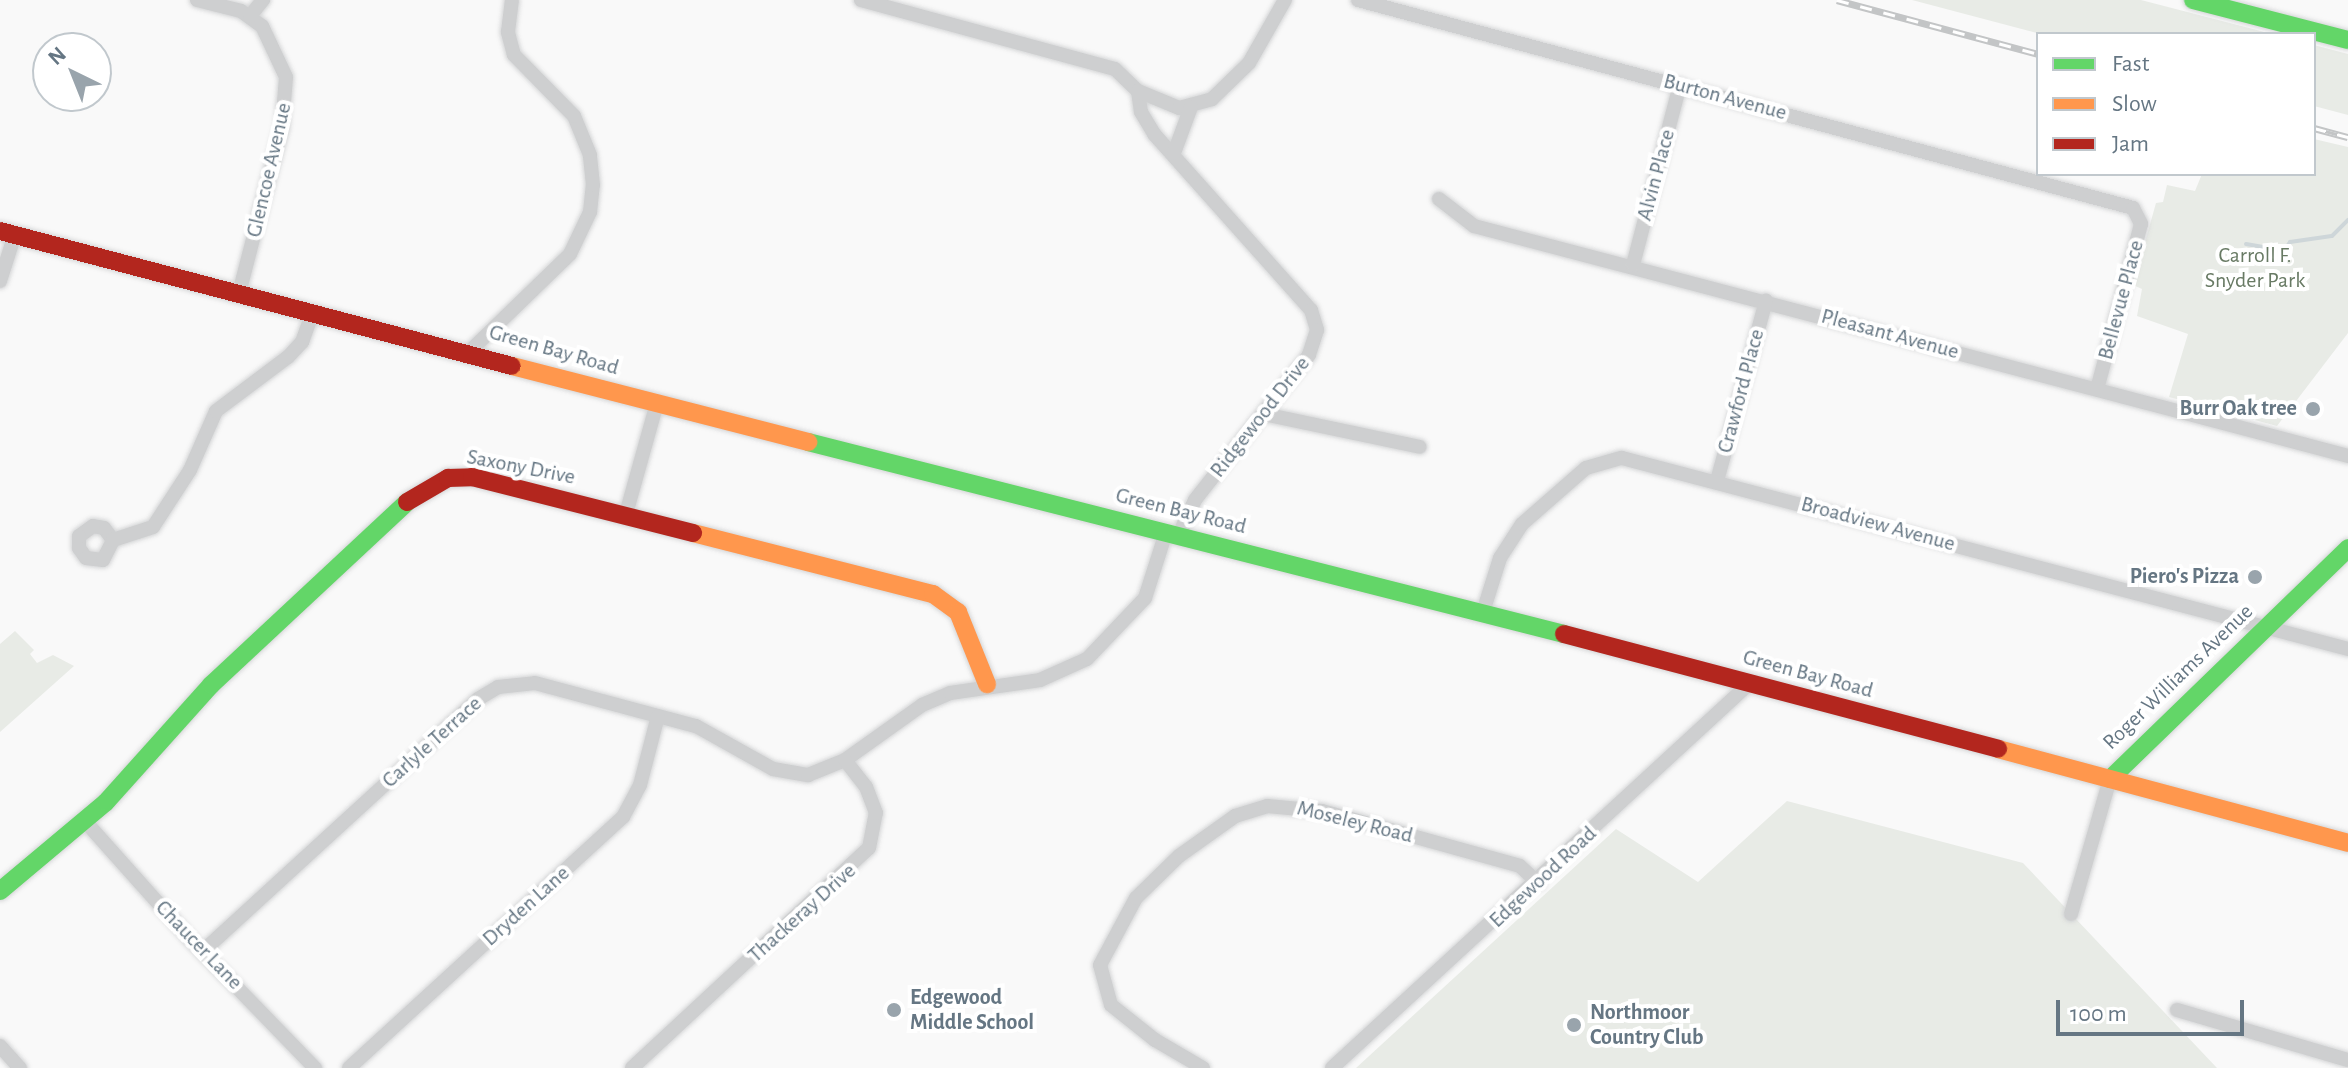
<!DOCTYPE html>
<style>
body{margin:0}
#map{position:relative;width:2348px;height:1068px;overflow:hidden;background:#f9f9f9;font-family:"Alegreya Sans",sans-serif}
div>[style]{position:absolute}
.green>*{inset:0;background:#e8ebe6}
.stream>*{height:4px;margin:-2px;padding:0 2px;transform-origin:2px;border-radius:2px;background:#ced6d9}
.roads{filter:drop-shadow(0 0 2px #d5d6d7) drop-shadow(0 0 2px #d5d6d7)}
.street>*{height:14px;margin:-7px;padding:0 7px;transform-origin:7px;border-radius:7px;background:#cecfd0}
.fast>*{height:18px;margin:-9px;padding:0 9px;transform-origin:9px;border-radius:9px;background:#63d668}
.slow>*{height:18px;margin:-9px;padding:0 9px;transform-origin:9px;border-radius:9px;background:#ff974d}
.jam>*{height:18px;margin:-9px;padding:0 9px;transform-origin:9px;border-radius:9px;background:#b3261e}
.rail>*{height:7px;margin-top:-3.5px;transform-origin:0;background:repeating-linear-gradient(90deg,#fff 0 12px,#c3c5c6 0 24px);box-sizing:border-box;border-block:2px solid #c3c5c6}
.dots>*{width:22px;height:22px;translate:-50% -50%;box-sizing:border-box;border:4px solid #fff;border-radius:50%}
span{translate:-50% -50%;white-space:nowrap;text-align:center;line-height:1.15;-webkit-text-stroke:8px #fff;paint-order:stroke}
.street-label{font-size:22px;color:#657683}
.park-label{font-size:22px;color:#687a64}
.poi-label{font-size:22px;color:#657683;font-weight:700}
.right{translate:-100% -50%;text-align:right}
.left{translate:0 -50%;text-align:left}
.legend{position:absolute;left:2036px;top:32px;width:280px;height:144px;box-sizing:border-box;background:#fff;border:2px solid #c1c8cd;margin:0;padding:10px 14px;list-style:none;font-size:24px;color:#657683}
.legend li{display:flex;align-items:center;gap:16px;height:40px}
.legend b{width:40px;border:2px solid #c1c8cd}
.north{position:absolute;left:32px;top:32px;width:80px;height:80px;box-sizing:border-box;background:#fff;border:2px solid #c1c8cd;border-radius:50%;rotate:317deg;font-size:22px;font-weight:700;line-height:32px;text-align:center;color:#657683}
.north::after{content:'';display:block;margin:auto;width:28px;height:36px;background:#99a4ac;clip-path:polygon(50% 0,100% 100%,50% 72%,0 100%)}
.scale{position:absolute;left:2056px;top:1000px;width:188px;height:36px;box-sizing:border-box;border:4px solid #657683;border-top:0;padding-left:10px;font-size:24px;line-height:28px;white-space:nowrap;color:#657683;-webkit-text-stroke:6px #fff;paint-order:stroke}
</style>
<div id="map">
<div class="green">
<i style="clip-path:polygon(1912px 0,2141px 0,2272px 34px,2041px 34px)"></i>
<i style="clip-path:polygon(2314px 45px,2348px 54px,2348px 115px,2314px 106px)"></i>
<i style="clip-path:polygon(2314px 139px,2348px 147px,2348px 333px,2277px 426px,2169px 397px,2188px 334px,2137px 316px,2142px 289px,2133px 285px,2156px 203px,2163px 202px,2167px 185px,2195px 191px,2202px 174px,2314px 174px)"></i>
<i style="clip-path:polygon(15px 631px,34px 650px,30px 654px,37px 663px,53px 655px,74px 666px,0 732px,0 644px)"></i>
<i style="clip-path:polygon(1787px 801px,2023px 863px,2217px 1068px,1356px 1068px,1616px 829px,1698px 882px)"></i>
</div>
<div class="stream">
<i style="left:2246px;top:244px;width:39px;rotate:10deg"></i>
<i style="left:2284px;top:251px;width:11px;rotate:-56deg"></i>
<i style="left:2290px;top:242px;width:42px;rotate:-8.1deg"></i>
<i style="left:2332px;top:236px;width:23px;rotate:-45deg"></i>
</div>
<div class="roads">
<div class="street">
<i style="left:197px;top:0;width:45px;rotate:14deg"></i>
<i style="left:241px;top:11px;width:26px;rotate:36deg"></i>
<i style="left:262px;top:26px;width:56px;rotate:64.8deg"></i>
<i style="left:286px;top:77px;width:50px;rotate:94.6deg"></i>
<i style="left:282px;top:127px;width:171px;rotate:104.5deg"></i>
<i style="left:861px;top:0;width:263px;rotate:15.2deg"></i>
<i style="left:1115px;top:69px;width:32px;rotate:44deg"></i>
<i style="left:1138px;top:91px;width:21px;rotate:82deg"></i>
<i style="left:1141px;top:112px;width:26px;rotate:59deg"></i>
<i style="left:1154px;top:134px;width:236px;rotate:48.3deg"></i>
<i style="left:1311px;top:310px;width:21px;rotate:73deg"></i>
<i style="left:1317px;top:330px;width:26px;rotate:108deg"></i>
<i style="left:1309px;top:355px;width:184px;rotate:128.2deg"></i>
<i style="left:1195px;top:500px;width:38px;rotate:115deg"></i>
<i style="left:1358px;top:0;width:802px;rotate:15.02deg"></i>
<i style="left:2133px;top:208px;width:18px;rotate:63deg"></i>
<i style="left:2141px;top:224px;width:171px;rotate:104.9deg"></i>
<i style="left:250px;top:16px;width:21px;rotate:-51deg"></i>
<i style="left:1138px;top:91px;width:44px;rotate:22.5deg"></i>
<i style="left:1179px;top:108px;width:34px;rotate:-15deg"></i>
<i style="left:1212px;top:99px;width:52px;rotate:-44.2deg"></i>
<i style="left:1249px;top:63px;width:73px;rotate:-60.3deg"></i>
<i style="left:1174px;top:153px;width:49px;rotate:-69.7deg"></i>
<i style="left:1439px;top:199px;width:44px;rotate:37.6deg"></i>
<i style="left:1474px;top:226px;width:904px;rotate:14.74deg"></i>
<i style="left:1633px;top:265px;width:186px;rotate:-75.4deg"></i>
<i style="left:0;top:281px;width:49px;rotate:-72.3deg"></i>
<i style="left:470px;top:351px;width:139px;rotate:-44.1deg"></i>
<i style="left:570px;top:254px;width:47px;rotate:-64.5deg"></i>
<i style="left:590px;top:212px;width:27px;rotate:-84deg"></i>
<i style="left:593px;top:185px;width:30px;rotate:-96deg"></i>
<i style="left:590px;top:155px;width:42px;rotate:-112.3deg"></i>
<i style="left:574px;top:116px;width:86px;rotate:-134.5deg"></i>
<i style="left:514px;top:55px;width:24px;rotate:-105deg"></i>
<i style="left:508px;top:32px;width:32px;rotate:-83deg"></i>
<i style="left:1264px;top:414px;width:159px;rotate:11.9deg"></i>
<i style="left:1717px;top:481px;width:187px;rotate:-74.8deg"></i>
<i style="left:626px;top:514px;width:115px;rotate:-74.4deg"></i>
<i style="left:113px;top:540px;width:15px;rotate:-127deg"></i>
<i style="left:104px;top:528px;width:11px;rotate:-170deg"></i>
<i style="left:93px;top:526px;width:17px;rotate:144deg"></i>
<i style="left:79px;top:536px;width:12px;rotate:90deg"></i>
<i style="left:79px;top:548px;width:12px;rotate:55deg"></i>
<i style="left:86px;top:558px;width:17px;rotate:7deg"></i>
<i style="left:103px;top:560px;width:22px;rotate:-63deg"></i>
<i style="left:113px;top:540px;width:42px;rotate:-18deg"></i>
<i style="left:153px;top:527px;width:68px;rotate:-57deg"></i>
<i style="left:190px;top:470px;width:64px;rotate:-66.2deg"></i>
<i style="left:216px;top:411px;width:90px;rotate:-36.9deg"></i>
<i style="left:288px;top:357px;width:21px;rotate:-47deg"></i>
<i style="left:302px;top:342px;width:32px;rotate:-70deg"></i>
<i style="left:1483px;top:612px;width:57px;rotate:-72.5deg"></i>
<i style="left:1500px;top:558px;width:40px;rotate:-57.1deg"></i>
<i style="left:1522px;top:524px;width:85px;rotate:-41.2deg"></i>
<i style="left:1586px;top:468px;width:37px;rotate:-16deg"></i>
<i style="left:1622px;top:458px;width:751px;rotate:14.74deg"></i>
<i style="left:84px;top:820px;width:159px;rotate:48.3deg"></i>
<i style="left:190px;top:939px;width:180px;rotate:45.9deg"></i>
<i style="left:2071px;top:914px;width:141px;rotate:-73.9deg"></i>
<i style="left:202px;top:952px;width:374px;rotate:-42.5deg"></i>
<i style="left:478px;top:699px;width:23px;rotate:-31deg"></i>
<i style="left:498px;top:687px;width:37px;rotate:-6deg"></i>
<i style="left:535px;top:683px;width:167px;rotate:15deg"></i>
<i style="left:696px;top:726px;width:88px;rotate:29.2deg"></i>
<i style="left:773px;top:769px;width:36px;rotate:10deg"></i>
<i style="left:808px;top:775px;width:40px;rotate:-22deg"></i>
<i style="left:845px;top:760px;width:95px;rotate:-35.5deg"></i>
<i style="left:922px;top:705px;width:30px;rotate:-23deg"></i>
<i style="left:950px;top:693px;width:91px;rotate:-8.2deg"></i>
<i style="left:1040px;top:680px;width:51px;rotate:-24.1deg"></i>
<i style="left:1087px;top:659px;width:84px;rotate:-46.4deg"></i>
<i style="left:1145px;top:598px;width:69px;rotate:-72.3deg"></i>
<i style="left:2177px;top:1010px;width:178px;rotate:16.3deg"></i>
<i style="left:0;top:1046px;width:30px;rotate:48deg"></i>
<i style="left:349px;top:1068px;width:372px;rotate:-42.5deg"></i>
<i style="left:623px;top:817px;width:36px;rotate:-62deg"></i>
<i style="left:640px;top:785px;width:71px;rotate:-75.4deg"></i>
<i style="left:632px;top:1068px;width:323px;rotate:-42.9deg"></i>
<i style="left:869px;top:848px;width:36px;rotate:-79deg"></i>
<i style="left:876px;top:813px;width:28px;rotate:-111deg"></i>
<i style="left:866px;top:787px;width:34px;rotate:-128deg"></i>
<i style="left:1203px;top:1068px;width:56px;rotate:-149.7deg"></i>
<i style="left:1155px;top:1040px;width:56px;rotate:-141.5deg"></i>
<i style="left:1111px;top:1005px;width:41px;rotate:-105.4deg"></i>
<i style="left:1100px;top:965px;width:76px;rotate:-61.8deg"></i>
<i style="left:1136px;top:898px;width:60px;rotate:-44.3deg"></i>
<i style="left:1179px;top:856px;width:69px;rotate:-35.5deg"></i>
<i style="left:1235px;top:816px;width:34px;rotate:-17deg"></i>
<i style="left:1267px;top:806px;width:55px;rotate:5.2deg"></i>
<i style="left:1322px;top:811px;width:205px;rotate:15.5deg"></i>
<i style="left:1520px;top:866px;width:25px;rotate:43deg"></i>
<i style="left:1332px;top:1068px;width:568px;rotate:-42.65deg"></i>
</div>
<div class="fast">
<i style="left:2193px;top:0;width:160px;rotate:14.5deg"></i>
<i style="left:808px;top:442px;width:780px;rotate:14.25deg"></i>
<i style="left:2110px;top:779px;width:332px;rotate:-44.1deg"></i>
<i style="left:0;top:891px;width:138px;rotate:-40deg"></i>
<i style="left:106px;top:802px;width:157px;rotate:-48.1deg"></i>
<i style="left:211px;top:685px;width:268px;rotate:-43deg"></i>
</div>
<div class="slow">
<i style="left:512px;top:366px;width:306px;rotate:14.4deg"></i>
<i style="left:693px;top:533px;width:248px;rotate:14.3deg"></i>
<i style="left:933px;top:594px;width:31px;rotate:36deg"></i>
<i style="left:958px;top:612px;width:78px;rotate:68.1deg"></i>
<i style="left:1998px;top:749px;width:362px;rotate:15deg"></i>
</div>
<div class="jam">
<i style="left:0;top:231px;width:529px;rotate:14.77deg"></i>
<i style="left:407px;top:502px;width:48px;rotate:-30.3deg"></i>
<i style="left:448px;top:478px;width:24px;rotate:-2deg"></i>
<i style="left:472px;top:477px;width:228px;rotate:14.2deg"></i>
<i style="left:1564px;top:634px;width:449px;rotate:14.8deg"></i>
</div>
</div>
<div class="rail">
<i style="left:1837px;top:0;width:208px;rotate:15deg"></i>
<i style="left:2314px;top:128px;width:35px;rotate:15deg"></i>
</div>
<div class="dots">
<i style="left:2313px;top:409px;background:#99a4ac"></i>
<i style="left:2255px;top:577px;background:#99a4ac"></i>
<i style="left:894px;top:1010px;background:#99a4ac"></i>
<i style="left:1574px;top:1025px;background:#99a4ac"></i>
</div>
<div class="street-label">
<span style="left:1725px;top:97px;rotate:15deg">Burton Avenue</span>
<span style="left:269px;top:170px;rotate:-77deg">Glencoe Avenue</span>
<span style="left:1656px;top:175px;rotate:-75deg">Alvin Place</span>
<span style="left:2121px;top:300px;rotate:-75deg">Bellevue Place</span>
<span style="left:1890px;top:334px;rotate:15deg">Pleasant Avenue</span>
<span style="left:554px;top:350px;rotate:16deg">Green Bay Road</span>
<span style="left:1741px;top:391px;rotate:-75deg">Crawford Place</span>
<span style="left:1260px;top:417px;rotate:-52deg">Ridgewood Drive</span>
<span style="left:521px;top:467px;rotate:11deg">Saxony Drive</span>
<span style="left:1181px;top:511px;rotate:14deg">Green Bay Road</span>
<span style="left:1878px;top:524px;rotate:15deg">Broadview Avenue</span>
<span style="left:1808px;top:674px;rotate:15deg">Green Bay Road</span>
<span style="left:2178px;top:677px;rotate:-44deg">Roger Williams Avenue</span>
<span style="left:432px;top:742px;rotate:-42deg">Carlyle Terrace</span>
<span style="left:1355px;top:822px;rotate:14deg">Moseley Road</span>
<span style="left:1543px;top:877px;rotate:-43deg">Edgewood Road</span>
<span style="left:526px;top:906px;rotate:-42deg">Dryden Lane</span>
<span style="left:802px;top:913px;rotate:-42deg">Thackeray Drive</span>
<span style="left:199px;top:945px;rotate:46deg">Chaucer Lane</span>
</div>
<div class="park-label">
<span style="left:2255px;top:268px">Carroll F.<br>Snyder Park</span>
</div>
<div class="poi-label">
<span class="right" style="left:2297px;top:409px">Burr Oak tree</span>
<span class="right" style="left:2239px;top:577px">Piero's Pizza</span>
<span class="left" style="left:910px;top:1010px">Edgewood<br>Middle School</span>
<span class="left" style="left:1590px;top:1025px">Northmoor<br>Country Club</span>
</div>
<ul class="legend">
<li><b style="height:10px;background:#63d668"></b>Fast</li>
<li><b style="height:10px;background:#ff974d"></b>Slow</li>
<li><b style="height:10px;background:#b3261e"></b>Jam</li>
</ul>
<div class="north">N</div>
<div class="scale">100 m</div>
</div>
